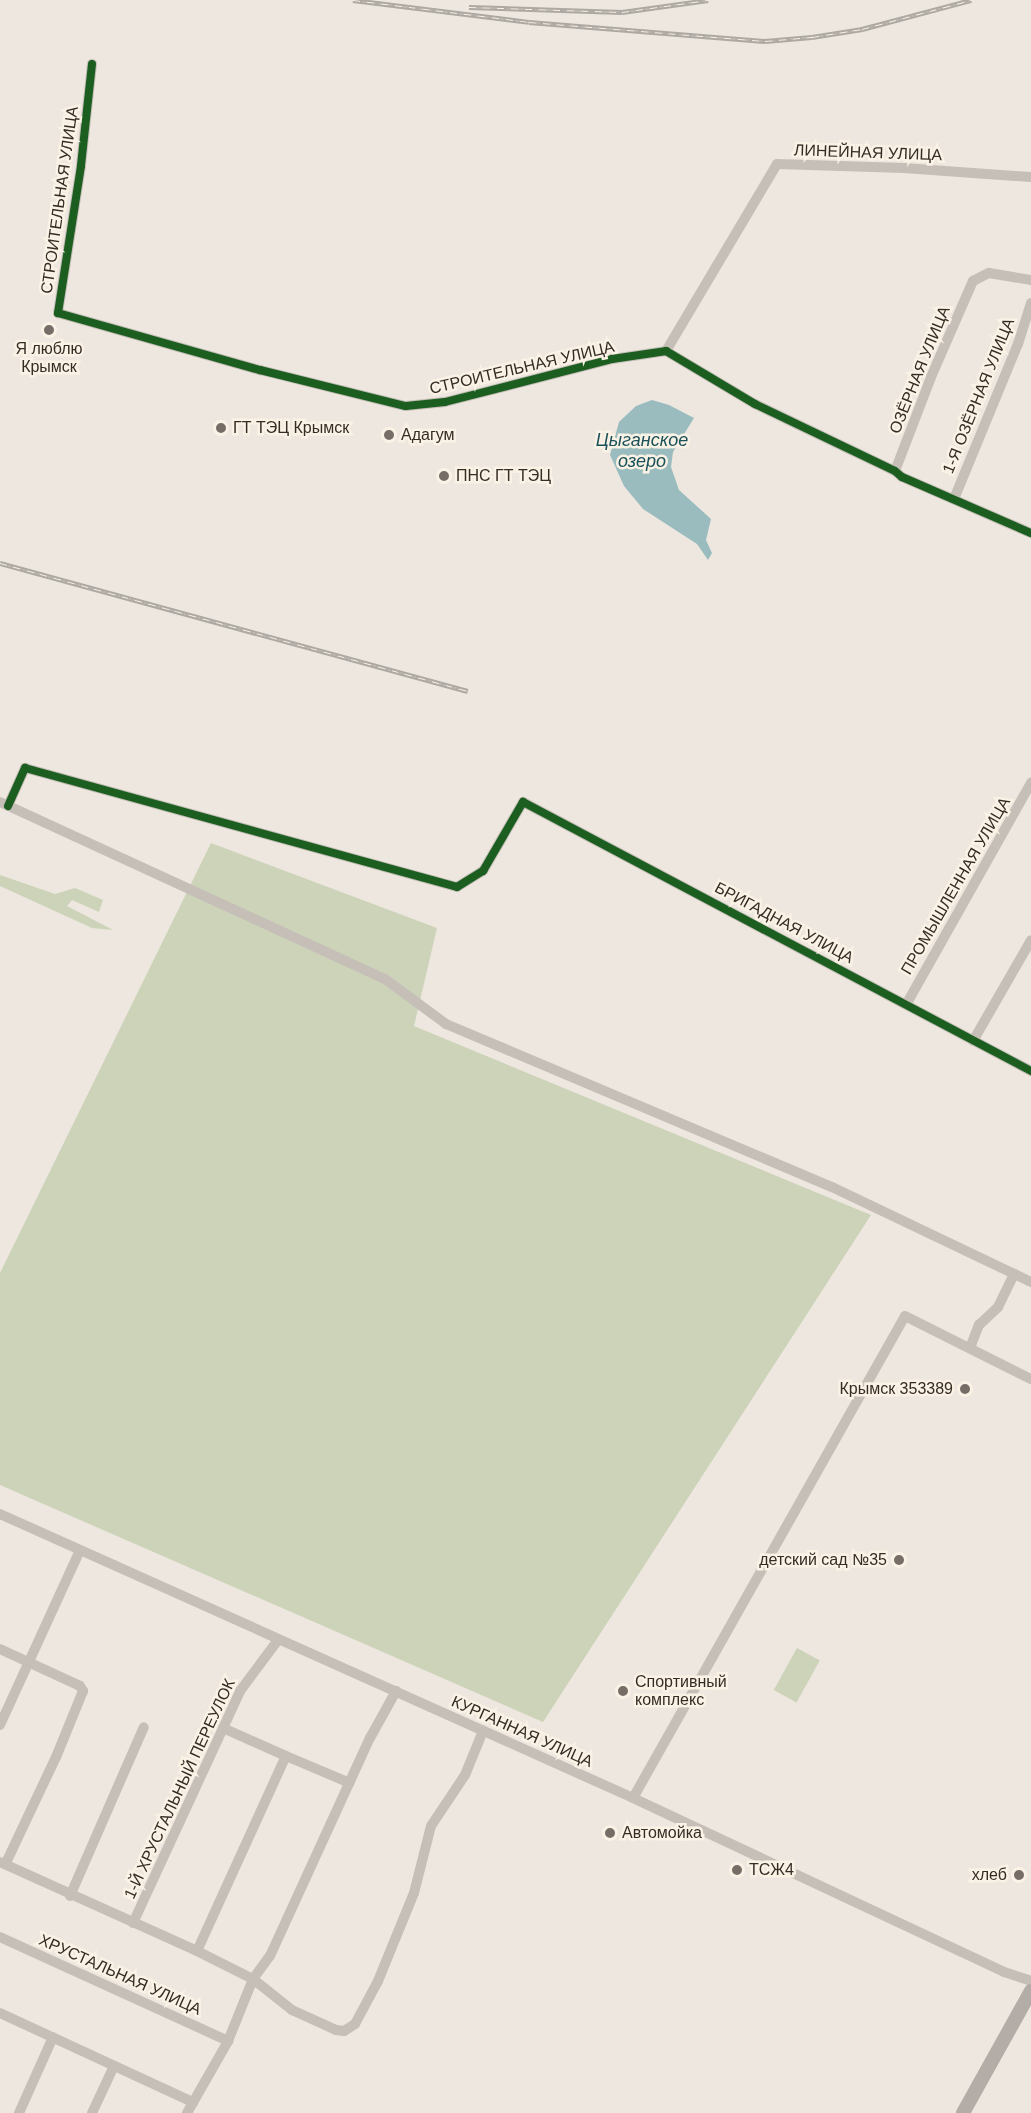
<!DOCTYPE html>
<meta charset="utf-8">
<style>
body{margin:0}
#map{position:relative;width:1031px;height:2113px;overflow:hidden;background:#ede7df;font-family:Helvetica,sans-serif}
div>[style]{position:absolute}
.green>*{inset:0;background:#ccd3b8;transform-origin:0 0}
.water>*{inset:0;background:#9abcbf}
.minor>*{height:10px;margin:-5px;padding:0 5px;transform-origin:5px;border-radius:5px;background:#c5bfb8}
.major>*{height:14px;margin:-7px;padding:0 7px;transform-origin:7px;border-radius:7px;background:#b4ada7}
.rail>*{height:4.5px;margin-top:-2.25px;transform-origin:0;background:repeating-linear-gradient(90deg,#faf2e5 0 7px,#ada8a2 0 14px);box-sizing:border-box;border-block:2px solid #ada8a2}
.cycleway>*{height:8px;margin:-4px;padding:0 4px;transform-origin:4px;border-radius:4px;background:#1b5e20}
.dots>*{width:16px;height:16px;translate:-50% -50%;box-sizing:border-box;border:3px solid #faf2e5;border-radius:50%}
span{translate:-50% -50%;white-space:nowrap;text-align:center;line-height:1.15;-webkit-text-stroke:5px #faf2e5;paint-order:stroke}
.street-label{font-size:16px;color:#362c26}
.poi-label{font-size:16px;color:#362c26}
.left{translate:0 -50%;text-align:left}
.right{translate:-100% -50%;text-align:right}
.water-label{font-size:18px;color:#1a515a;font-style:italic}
</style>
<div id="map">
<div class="green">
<i style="clip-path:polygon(211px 843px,437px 928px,414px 1026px,871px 1215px,543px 1722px,0 1485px,0 1273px)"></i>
<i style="clip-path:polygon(0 875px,55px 894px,75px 888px,103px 900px,99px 912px,72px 900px,67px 906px,113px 930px,92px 928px,0 886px)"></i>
<i style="left:797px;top:1648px;width:26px;height:48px;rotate:29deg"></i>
</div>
<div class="water">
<i style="clip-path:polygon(652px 400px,669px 405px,694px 418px,673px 452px,671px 467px,679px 490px,711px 519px,706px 540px,712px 553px,708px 560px,697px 544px,643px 509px,624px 486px,610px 455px,619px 422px,636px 406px)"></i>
</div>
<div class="minor">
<i style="left:92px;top:64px;width:103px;rotate:96.2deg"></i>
<i style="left:81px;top:166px;width:149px;rotate:98.9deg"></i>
<i style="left:58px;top:313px;width:210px;rotate:15.8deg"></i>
<i style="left:260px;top:370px;width:150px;rotate:13.9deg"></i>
<i style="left:406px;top:406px;width:39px;rotate:-6deg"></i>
<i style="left:445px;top:402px;width:172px;rotate:-14.4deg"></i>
<i style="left:612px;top:359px;width:55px;rotate:-8.4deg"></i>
<i style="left:666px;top:351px;width:104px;rotate:30.8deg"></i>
<i style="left:755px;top:404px;width:155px;rotate:25.6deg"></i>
<i style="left:895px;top:471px;width:9px;rotate:41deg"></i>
<i style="left:902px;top:477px;width:141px;rotate:23.5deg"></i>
<i style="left:666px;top:351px;width:217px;rotate:-59.3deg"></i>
<i style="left:777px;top:164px;width:127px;rotate:1.8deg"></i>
<i style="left:904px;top:168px;width:127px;rotate:4.1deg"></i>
<i style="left:895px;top:471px;width:101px;rotate:-69deg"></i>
<i style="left:931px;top:377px;width:105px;rotate:-66.4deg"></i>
<i style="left:973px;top:281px;width:18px;rotate:-27deg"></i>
<i style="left:989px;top:273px;width:43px;rotate:9.5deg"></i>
<i style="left:954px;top:499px;width:168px;rotate:-67.6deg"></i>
<i style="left:1018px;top:344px;width:43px;rotate:-72.4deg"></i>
<i style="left:0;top:802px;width:424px;rotate:24.7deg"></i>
<i style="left:385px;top:979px;width:76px;rotate:36.4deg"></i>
<i style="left:446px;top:1024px;width:419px;rotate:22.9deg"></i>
<i style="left:832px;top:1187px;width:221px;rotate:25.5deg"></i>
<i style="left:8px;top:806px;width:42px;rotate:-65.9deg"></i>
<i style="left:25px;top:768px;width:448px;rotate:15.4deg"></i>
<i style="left:457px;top:887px;width:31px;rotate:-32deg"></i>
<i style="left:483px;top:871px;width:80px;rotate:-59.9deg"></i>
<i style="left:523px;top:802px;width:575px;rotate:27.9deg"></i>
<i style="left:907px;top:1003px;width:253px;rotate:-60.6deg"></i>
<i style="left:973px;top:1041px;width:116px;rotate:-60.1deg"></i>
<i style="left:970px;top:1348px;width:25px;rotate:-69deg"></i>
<i style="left:979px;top:1325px;width:26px;rotate:-43deg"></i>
<i style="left:998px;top:1307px;width:37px;rotate:-64deg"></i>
<i style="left:0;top:1514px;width:694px;rotate:24.16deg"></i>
<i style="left:633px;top:1798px;width:410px;rotate:25.1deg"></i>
<i style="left:1004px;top:1972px;width:28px;rotate:18deg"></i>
<i style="left:0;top:1649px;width:88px;rotate:24.8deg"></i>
<i style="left:80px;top:1686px;width:6px;rotate:59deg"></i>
<i style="left:83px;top:1691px;width:71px;rotate:112.2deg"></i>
<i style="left:56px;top:1757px;width:119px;rotate:115.3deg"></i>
<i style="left:0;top:1725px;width:192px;rotate:-65.4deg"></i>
<i style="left:223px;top:1728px;width:69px;rotate:24deg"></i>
<i style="left:633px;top:1798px;width:553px;rotate:-60.56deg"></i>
<i style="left:905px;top:1316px;width:141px;rotate:26.6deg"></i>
<i style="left:0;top:1862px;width:216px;rotate:24.3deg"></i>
<i style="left:197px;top:1951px;width:63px;rotate:26.6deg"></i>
<i style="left:253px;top:1979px;width:50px;rotate:38.5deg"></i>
<i style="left:292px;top:2010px;width:48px;rotate:24.4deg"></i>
<i style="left:336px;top:2030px;width:8px;rotate:7deg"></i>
<i style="left:344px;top:2031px;width:13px;rotate:-32deg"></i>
<i style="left:355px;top:2024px;width:49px;rotate:-61.9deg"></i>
<i style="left:378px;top:1981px;width:95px;rotate:-67.8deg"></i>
<i style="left:414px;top:1893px;width:69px;rotate:-75.8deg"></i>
<i style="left:431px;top:1826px;width:61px;rotate:-56.3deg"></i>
<i style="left:465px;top:1775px;width:48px;rotate:-67.8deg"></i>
<i style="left:70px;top:1896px;width:184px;rotate:-66.4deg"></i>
<i style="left:133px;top:1923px;width:255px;rotate:-65.2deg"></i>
<i style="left:240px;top:1691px;width:64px;rotate:-53.3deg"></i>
<i style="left:0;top:1937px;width:251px;rotate:24.5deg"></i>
<i style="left:197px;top:1951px;width:214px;rotate:-65.5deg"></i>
<i style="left:286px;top:1756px;width:69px;rotate:22.9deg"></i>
<i style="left:0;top:2013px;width:213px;rotate:24.8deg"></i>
<i style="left:19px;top:2113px;width:83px;rotate:-65.9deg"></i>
<i style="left:92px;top:2113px;width:52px;rotate:-64.9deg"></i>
<i style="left:187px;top:2113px;width:83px;rotate:-60.3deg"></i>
<i style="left:228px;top:2041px;width:67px;rotate:-68deg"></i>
<i style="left:253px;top:1979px;width:29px;rotate:-54deg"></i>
<i style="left:270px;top:1956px;width:240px;rotate:-65.4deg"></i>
<i style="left:370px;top:1738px;width:54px;rotate:-61deg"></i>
</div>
<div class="major">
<i style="left:963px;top:2113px;width:140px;rotate:-60.9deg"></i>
</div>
<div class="rail">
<i style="left:353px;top:0;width:177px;rotate:7.1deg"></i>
<i style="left:529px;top:22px;width:237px;rotate:4.6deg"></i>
<i style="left:765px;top:41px;width:47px;rotate:-4.9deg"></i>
<i style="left:812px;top:37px;width:51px;rotate:-9.1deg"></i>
<i style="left:862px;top:29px;width:113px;rotate:-14.9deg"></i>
<i style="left:469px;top:7px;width:153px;rotate:1.9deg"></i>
<i style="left:622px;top:12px;width:87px;rotate:-7.9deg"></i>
<i style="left:0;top:563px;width:485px;rotate:15.3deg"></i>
</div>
<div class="cycleway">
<i style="left:92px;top:64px;width:103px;rotate:96.2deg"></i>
<i style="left:81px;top:166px;width:149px;rotate:98.9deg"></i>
<i style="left:58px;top:313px;width:210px;rotate:15.8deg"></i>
<i style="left:260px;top:370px;width:150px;rotate:13.9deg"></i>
<i style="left:406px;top:406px;width:39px;rotate:-6deg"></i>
<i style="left:445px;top:402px;width:172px;rotate:-14.4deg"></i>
<i style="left:612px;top:359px;width:55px;rotate:-8.4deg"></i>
<i style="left:666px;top:351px;width:104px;rotate:30.8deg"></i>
<i style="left:755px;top:404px;width:155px;rotate:25.6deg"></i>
<i style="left:895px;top:471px;width:9px;rotate:41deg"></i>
<i style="left:902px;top:477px;width:141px;rotate:23.5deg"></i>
<i style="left:8px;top:806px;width:42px;rotate:-65.9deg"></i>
<i style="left:25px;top:768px;width:448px;rotate:15.4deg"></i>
<i style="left:457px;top:887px;width:31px;rotate:-32deg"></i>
<i style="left:483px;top:871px;width:80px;rotate:-59.9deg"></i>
<i style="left:523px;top:802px;width:575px;rotate:27.9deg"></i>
</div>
<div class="dots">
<i style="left:49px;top:330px;background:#766d67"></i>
<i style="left:221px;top:428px;background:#766d67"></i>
<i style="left:389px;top:435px;background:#766d67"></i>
<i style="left:444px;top:476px;background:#766d67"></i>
<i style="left:965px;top:1389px;background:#766d67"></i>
<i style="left:899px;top:1560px;background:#766d67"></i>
<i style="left:623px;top:1691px;background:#766d67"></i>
<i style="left:610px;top:1833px;background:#766d67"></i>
<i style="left:737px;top:1870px;background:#766d67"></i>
<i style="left:1019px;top:1875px;background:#766d67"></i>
</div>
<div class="street-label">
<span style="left:868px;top:153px;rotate:2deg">ЛИНЕЙНАЯ УЛИЦА</span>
<span style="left:60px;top:200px;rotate:-82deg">СТРОИТЕЛЬНАЯ УЛИЦА</span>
<span style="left:522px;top:368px;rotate:-13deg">СТРОИТЕЛЬНАЯ УЛИЦА</span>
<span style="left:920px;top:370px;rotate:-68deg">ОЗЁРНАЯ УЛИЦА</span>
<span style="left:979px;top:396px;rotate:-68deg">1-Я ОЗЁРНАЯ УЛИЦА</span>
<span style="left:956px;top:886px;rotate:-60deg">ПРОМЫШЛЕННАЯ УЛИЦА</span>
<span style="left:784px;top:923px;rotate:28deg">БРИГАДНАЯ УЛИЦА</span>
<span style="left:522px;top:1732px;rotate:24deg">КУРГАННАЯ УЛИЦА</span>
<span style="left:180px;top:1789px;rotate:-65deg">1-Й ХРУСТАЛЬНЫЙ ПЕРЕУЛОК</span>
<span style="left:120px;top:1975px;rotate:24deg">ХРУСТАЛЬНАЯ УЛИЦА</span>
</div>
<div class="poi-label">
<span style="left:49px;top:358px">Я люблю<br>Крымск</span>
<span class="left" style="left:233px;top:428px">ГТ ТЭЦ Крымск</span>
<span class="left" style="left:401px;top:435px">Адагум</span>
<span class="left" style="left:456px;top:476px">ПНС ГТ ТЭЦ</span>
<span class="right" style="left:953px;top:1389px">Крымск 353389</span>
<span class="right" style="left:887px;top:1560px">детский сад №35</span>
<span class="left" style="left:635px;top:1691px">Спортивный<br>комплекс</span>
<span class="left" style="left:622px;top:1833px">Автомойка</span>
<span class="left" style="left:749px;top:1870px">ТСЖ4</span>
<span class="right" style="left:1007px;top:1875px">хлеб</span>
</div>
<div class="water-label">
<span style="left:642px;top:451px">Цыганское<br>озеро</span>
</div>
</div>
